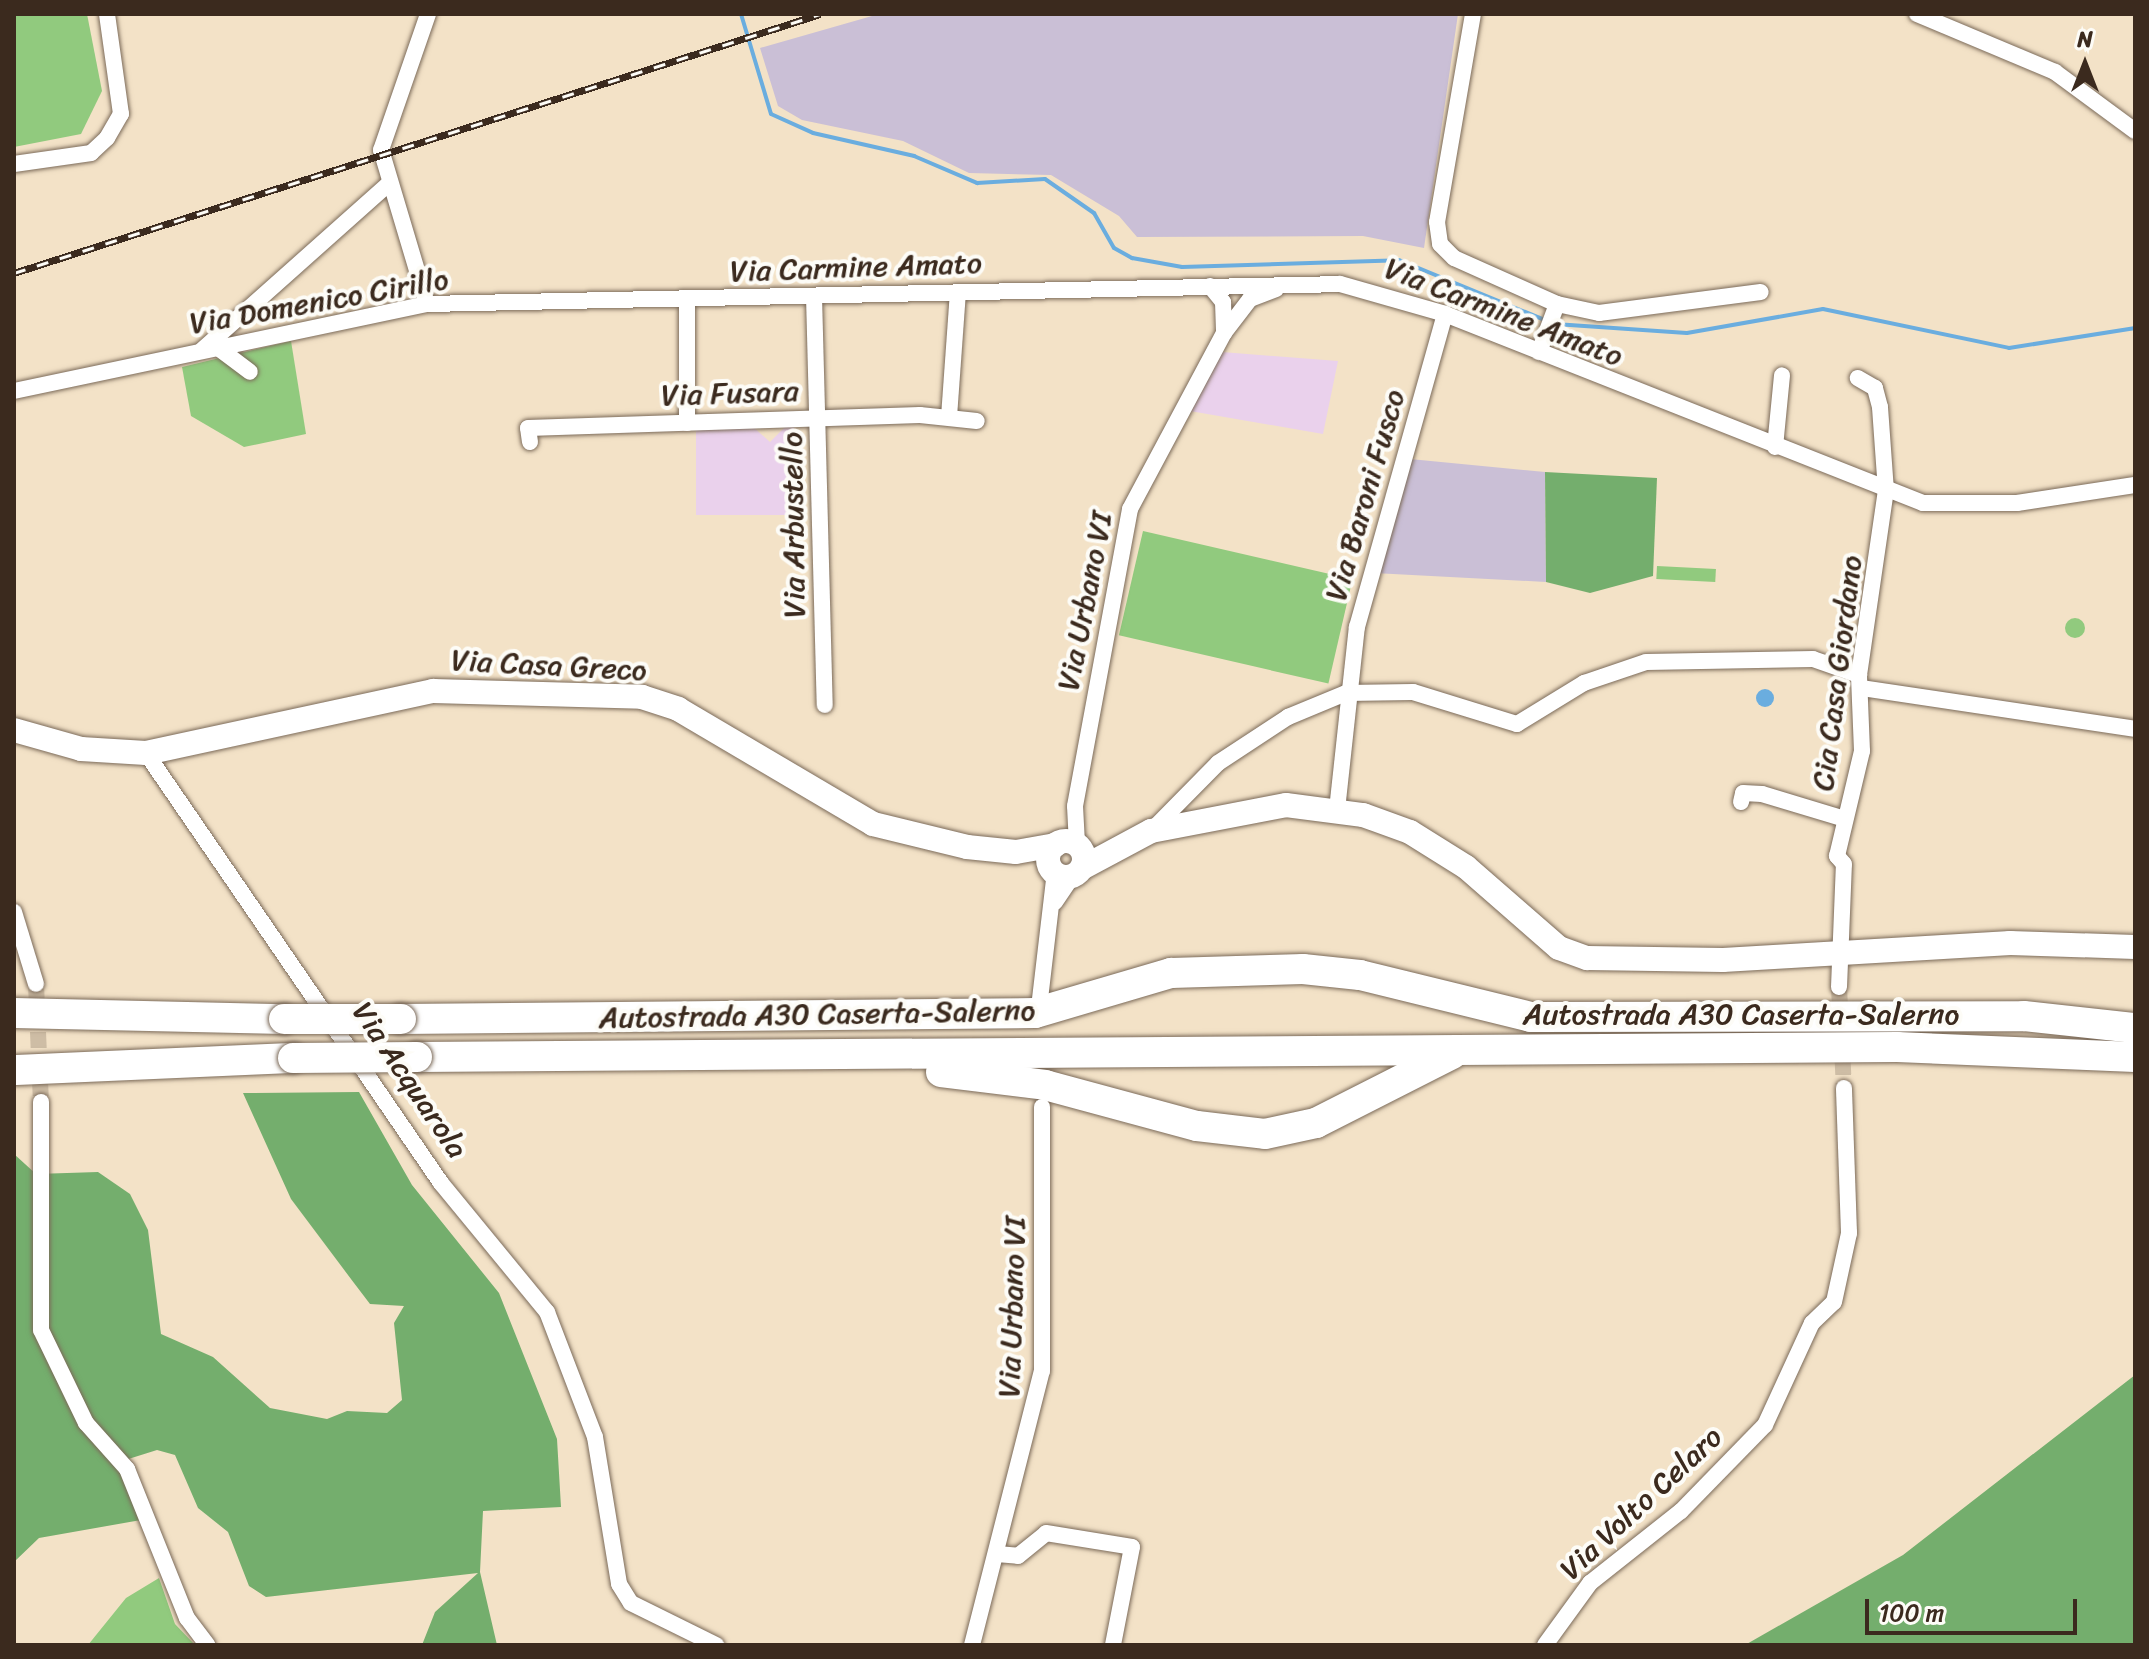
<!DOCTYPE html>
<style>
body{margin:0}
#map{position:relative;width:2149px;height:1659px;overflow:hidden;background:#f3e2c7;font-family:Sriracha,sans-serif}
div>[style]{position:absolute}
.built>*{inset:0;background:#ead1ec}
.industrial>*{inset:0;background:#cabfd6}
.green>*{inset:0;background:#91ca7e;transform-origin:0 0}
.round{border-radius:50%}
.forest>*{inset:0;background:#74ae6d}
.water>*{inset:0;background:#6aaddf}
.stream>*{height:4px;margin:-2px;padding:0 2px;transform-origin:2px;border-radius:2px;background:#6aaddf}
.street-tunnel>*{height:16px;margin-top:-8px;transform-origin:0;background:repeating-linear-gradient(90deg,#cebda5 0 16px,transparent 0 24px)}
.roads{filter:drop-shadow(0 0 2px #7b6a59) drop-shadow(0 0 2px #7b6a59)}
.street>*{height:16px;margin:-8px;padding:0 8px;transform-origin:8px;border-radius:8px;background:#fff}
.secondary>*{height:24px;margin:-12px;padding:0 12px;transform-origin:12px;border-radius:12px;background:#fff}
.secondary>.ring{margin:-12px;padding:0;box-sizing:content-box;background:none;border:24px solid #fff;border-radius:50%}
.highway>*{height:30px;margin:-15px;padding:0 15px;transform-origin:15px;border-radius:15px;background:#fff}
.rail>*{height:7px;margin-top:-3.5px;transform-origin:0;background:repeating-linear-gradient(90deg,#fdfcf7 0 12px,#3b2a1e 0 24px);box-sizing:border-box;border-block:2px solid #3b2a1e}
.bridges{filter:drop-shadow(0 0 2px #7b6a59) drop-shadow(0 0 2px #7b6a59)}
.highway-bridge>*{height:30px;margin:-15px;padding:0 15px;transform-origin:15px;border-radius:15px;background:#fff}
span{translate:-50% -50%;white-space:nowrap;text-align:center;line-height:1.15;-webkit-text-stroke:8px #fdfcf7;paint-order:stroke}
.street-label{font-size:30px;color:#3b2a1e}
.frame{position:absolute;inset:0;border:16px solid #3b2a1e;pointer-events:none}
.north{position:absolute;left:2045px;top:24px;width:80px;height:80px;-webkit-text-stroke:6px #fdfcf7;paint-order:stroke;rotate:0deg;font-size:22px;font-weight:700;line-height:32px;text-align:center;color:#3b2a1e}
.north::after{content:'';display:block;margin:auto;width:28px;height:36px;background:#3b2a1e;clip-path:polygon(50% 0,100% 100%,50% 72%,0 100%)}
.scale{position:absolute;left:1865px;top:1599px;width:212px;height:36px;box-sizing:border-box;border:4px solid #3b2a1e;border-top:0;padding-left:10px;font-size:24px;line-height:28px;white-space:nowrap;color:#3b2a1e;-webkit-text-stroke:6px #fdfcf7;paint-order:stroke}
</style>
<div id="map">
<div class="built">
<i style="clip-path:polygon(1222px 352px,1338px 361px,1323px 434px,1190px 411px)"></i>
<i style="clip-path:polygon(788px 424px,794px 425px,797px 515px,696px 515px,696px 426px,751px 425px,770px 442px)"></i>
</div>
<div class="industrial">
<i style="clip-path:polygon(879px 14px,1458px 14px,1424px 248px,1363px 236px,1137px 237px,1119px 216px,1051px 175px,969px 173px,903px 141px,802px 120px,778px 106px,760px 48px)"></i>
<i style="clip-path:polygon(1410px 459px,1545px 472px,1546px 582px,1374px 573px)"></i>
</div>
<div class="green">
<i style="clip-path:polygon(14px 14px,87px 14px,102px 91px,81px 134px,14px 147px)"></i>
<i style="clip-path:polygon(291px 341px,306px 434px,244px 447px,191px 416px,182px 367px)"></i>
<i style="left:1143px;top:531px;width:215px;height:107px;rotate:13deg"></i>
<i style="left:1657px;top:566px;width:59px;height:13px;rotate:3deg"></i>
<i class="round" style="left:2065px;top:618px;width:20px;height:20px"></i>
<i style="clip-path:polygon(159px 1578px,175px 1624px,195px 1645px,88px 1645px,126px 1598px)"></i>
</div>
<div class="forest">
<i style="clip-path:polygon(1545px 472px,1657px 478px,1653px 576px,1590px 593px,1546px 582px)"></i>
<i style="clip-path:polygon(359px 1092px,412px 1185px,499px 1293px,557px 1439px,561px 1507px,483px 1511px,480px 1572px,497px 1645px,422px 1645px,435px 1612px,478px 1573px,266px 1597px,249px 1586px,228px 1532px,198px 1508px,175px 1455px,157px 1450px,122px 1461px,141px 1520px,39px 1538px,14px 1562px,14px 1154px,36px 1174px,98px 1172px,130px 1194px,148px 1230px,161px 1334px,213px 1357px,270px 1408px,327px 1419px,347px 1411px,387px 1413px,402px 1400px,394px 1323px,404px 1306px,370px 1304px,354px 1283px,291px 1199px,243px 1093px)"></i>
<i style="clip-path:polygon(2135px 1375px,2135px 1645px,1745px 1645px,1903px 1555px)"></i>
</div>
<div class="water">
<i class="round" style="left:1756px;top:689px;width:18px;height:18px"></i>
</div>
<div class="stream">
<i style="left:741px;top:14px;width:104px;rotate:73.3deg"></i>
<i style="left:771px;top:114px;width:46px;rotate:24.3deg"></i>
<i style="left:813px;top:133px;width:104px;rotate:12.8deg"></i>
<i style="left:914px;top:156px;width:69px;rotate:23.2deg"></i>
<i style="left:977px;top:183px;width:68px;rotate:-3.4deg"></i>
<i style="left:1045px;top:179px;width:60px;rotate:34.8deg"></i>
<i style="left:1094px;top:213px;width:40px;rotate:60.3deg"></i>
<i style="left:1114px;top:248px;width:21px;rotate:29deg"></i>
<i style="left:1132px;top:258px;width:51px;rotate:10.2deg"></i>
<i style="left:1182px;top:267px;width:217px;rotate:-1.8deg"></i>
<i style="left:1399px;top:260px;width:160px;rotate:22.4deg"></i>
<i style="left:1555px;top:324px;width:132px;rotate:3.9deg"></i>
<i style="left:1687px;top:333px;width:138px;rotate:-10deg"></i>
<i style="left:1823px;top:309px;width:190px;rotate:11.8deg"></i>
<i style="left:2009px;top:348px;width:128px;rotate:-9deg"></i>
</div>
<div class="street-tunnel">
<i style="left:36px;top:984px;width:118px;rotate:87.6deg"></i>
<i style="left:1839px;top:987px;width:101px;rotate:87.2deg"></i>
</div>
<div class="roads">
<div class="street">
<i style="left:1473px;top:14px;width:211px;rotate:99.8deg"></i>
<i style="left:1437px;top:222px;width:22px;rotate:82deg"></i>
<i style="left:1440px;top:244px;width:20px;rotate:45deg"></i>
<i style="left:1454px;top:258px;width:113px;rotate:24.1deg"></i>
<i style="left:1557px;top:304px;width:43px;rotate:12.1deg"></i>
<i style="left:1599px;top:313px;width:163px;rotate:-7.4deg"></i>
<i style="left:1917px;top:14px;width:150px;rotate:22.8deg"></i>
<i style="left:2055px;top:72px;width:99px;rotate:36.4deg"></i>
<i style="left:14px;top:164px;width:78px;rotate:-8.1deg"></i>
<i style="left:91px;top:153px;width:22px;rotate:-43deg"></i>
<i style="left:107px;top:138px;width:28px;rotate:-60deg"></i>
<i style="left:121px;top:114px;width:101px;rotate:-98deg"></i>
<i style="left:1210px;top:286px;width:21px;rotate:51deg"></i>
<i style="left:1223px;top:302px;width:31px;rotate:88deg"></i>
<i style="left:814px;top:296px;width:409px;rotate:88.5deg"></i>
<i style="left:687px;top:299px;width:124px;rotate:90deg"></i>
<i style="left:427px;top:304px;width:161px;rotate:-106.6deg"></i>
<i style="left:381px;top:150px;width:144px;rotate:-70.9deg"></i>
<i style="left:217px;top:347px;width:41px;rotate:37.1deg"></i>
<i style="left:202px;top:350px;width:249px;rotate:-41.7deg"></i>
<i style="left:1539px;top:352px;width:51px;rotate:-69.4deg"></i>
<i style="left:14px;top:391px;width:422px;rotate:-11.9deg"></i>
<i style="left:427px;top:304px;width:913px;rotate:-1.25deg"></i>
<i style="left:1340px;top:284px;width:109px;rotate:15.9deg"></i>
<i style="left:1445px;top:314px;width:514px;rotate:21.57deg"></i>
<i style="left:1923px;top:503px;width:94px"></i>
<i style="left:2017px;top:503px;width:119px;rotate:-8.7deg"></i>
<i style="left:949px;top:417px;width:125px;rotate:-85.9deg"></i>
<i style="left:530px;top:442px;width:14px;rotate:-98deg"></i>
<i style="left:528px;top:428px;width:392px;rotate:-1.9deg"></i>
<i style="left:920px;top:415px;width:57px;rotate:6deg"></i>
<i style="left:1775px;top:447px;width:72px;rotate:-84.4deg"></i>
<i style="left:1862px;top:688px;width:276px;rotate:8.5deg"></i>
<i style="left:146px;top:753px;width:521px;rotate:55.55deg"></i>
<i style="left:441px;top:1183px;width:167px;rotate:50.6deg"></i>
<i style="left:547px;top:1312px;width:134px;rotate:69deg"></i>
<i style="left:595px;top:1437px;width:149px;rotate:80.7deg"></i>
<i style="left:619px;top:1584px;width:22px;rotate:58deg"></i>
<i style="left:631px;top:1603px;width:95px;rotate:26.3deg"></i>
<i style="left:1741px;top:802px;width:9px;rotate:-77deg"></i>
<i style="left:1743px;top:793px;width:19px;rotate:3deg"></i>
<i style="left:1762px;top:794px;width:87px;rotate:16.8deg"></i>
<i style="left:1337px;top:810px;width:184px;rotate:-83.8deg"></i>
<i style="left:1357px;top:627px;width:325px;rotate:-74.3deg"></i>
<i style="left:1151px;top:831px;width:95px;rotate:-45.4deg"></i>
<i style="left:1218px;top:763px;width:84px;rotate:-33.3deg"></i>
<i style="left:1288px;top:717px;width:63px;rotate:-22.5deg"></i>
<i style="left:1346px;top:693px;width:67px;rotate:-0.9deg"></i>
<i style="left:1413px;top:692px;width:109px;rotate:17.1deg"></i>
<i style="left:1517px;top:724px;width:79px;rotate:-31.5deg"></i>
<i style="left:1584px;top:683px;width:65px;rotate:-18.7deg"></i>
<i style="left:1646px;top:662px;width:167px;rotate:-1deg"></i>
<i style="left:1813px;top:659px;width:49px;rotate:19.2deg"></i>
<i style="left:1077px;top:844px;width:38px;rotate:-93deg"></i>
<i style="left:1075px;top:806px;width:302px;rotate:-79.5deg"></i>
<i style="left:1130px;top:509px;width:200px;rotate:-61.9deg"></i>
<i style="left:1224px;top:333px;width:43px;rotate:-52.6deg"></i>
<i style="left:1250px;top:299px;width:28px;rotate:-21deg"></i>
<i style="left:1055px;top:902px;width:32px;rotate:-56deg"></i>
<i style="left:14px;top:912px;width:75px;rotate:73deg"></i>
<i style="left:1839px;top:987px;width:123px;rotate:-87.7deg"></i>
<i style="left:1844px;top:864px;width:11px;rotate:-131deg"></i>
<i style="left:1837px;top:856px;width:108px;rotate:-76.6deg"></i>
<i style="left:1862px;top:751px;width:76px;rotate:-92.3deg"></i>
<i style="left:1859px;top:675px;width:186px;rotate:-81.7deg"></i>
<i style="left:1886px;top:491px;width:84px;rotate:-94.1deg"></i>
<i style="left:1880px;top:407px;width:20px;rotate:-105deg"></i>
<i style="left:1875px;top:388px;width:20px;rotate:-150deg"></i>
<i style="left:1040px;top:999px;width:128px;rotate:-83.3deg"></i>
<i style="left:41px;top:1102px;width:228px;rotate:90deg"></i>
<i style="left:41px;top:1330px;width:103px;rotate:64.2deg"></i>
<i style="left:86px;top:1423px;width:62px;rotate:48.3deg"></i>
<i style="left:127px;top:1469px;width:161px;rotate:68.1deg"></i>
<i style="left:187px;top:1618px;width:34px;rotate:53deg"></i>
<i style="left:997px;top:1554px;width:21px;rotate:5deg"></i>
<i style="left:1018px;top:1556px;width:36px;rotate:-39deg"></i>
<i style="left:1046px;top:1533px;width:87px;rotate:9.2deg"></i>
<i style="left:1132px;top:1547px;width:100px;rotate:101deg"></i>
<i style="left:972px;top:1645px;width:283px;rotate:-75.7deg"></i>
<i style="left:1042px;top:1371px;width:264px;rotate:-90deg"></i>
<i style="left:1545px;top:1645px;width:77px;rotate:-54deg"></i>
<i style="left:1590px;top:1583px;width:116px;rotate:-38.4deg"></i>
<i style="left:1681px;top:1511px;width:120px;rotate:-45.7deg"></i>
<i style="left:1765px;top:1425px;width:112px;rotate:-65.3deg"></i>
<i style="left:1812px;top:1323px;width:30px;rotate:-44deg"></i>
<i style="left:1834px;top:1302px;width:71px;rotate:-77.7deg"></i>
<i style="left:1849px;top:1233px;width:145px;rotate:-92deg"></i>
</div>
<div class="secondary">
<i style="left:14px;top:730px;width:70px;rotate:15.8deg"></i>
<i style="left:81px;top:749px;width:65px;rotate:3.5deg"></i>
<i style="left:146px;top:753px;width:294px;rotate:-12.2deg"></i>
<i style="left:433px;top:691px;width:209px;rotate:1.6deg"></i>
<i style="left:642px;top:697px;width:38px;rotate:18deg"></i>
<i style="left:678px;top:709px;width:226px;rotate:30.5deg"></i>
<i style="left:873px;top:824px;width:97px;rotate:13.7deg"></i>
<i style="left:967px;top:847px;width:49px;rotate:5.8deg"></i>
<i style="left:1016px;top:852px;width:40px;rotate:-10deg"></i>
<i class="ring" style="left:1048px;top:841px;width:12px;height:12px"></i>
<i style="left:1082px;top:868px;width:78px;rotate:-28.2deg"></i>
<i style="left:1151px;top:831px;width:137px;rotate:-10.9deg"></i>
<i style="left:1286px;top:805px;width:78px;rotate:7.4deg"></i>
<i style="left:1363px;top:815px;width:50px;rotate:19.9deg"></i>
<i style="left:1410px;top:832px;width:66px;rotate:32deg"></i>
<i style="left:1466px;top:867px;width:123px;rotate:41.1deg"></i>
<i style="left:1559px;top:948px;width:30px;rotate:20deg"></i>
<i style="left:1587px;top:958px;width:136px;rotate:0.8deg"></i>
<i style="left:1723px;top:960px;width:288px;rotate:-3.4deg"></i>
<i style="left:2010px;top:943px;width:125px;rotate:1.8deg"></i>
</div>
<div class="highway">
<i style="left:14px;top:1013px;width:270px;rotate:1.3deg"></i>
<i style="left:401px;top:1019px;width:634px;rotate:-0.54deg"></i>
<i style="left:1035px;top:1013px;width:142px;rotate:-16.4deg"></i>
<i style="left:1171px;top:973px;width:132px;rotate:-1.7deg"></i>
<i style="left:1303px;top:969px;width:57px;rotate:6deg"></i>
<i style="left:1360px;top:975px;width:176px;rotate:13.8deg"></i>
<i style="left:1531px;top:1017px;width:493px;rotate:-0.1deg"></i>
<i style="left:2024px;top:1016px;width:112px;rotate:6.2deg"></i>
<i style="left:417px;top:1057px;width:1480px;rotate:-0.39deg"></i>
<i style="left:1897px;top:1047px;width:238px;rotate:2.4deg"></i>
<i style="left:14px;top:1070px;width:279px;rotate:-2.5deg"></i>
<i style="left:941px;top:1072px;width:105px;rotate:7.1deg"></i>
<i style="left:1045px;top:1085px;width:157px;rotate:15.1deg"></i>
<i style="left:1197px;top:1126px;width:68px;rotate:6.7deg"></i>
<i style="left:1265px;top:1134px;width:52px;rotate:-12.2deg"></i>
<i style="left:1316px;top:1123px;width:153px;rotate:-26.9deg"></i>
</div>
</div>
<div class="rail">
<i style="left:14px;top:273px;width:847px;rotate:-17.81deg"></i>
</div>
<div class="bridges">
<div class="highway-bridge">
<i style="left:284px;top:1019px;width:117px"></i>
<i style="left:293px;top:1058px;width:124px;rotate:-0.5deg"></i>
</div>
</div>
<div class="street-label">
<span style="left:856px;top:267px;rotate:-2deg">Via Carmine Amato</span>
<span style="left:319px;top:301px;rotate:-10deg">Via Domenico Cirillo</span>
<span style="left:1504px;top:312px;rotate:21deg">Via Carmine Amato</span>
<span style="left:730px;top:393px;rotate:-2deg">Via Fusara</span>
<span style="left:1365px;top:495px;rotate:-74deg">Via Baroni Fusco</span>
<span style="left:793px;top:525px;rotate:-91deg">Via Arbustello</span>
<span style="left:1085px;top:601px;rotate:-79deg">Via Urbano VI</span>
<span style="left:549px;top:665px;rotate:3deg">Via Casa Greco</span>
<span style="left:1837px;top:673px;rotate:-83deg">Cia Casa Giordano</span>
<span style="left:817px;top:1014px;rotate:-1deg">Autostrada A30 Caserta-Salerno</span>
<span style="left:1741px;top:1014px">Autostrada A30 Caserta-Salerno</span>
<span style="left:410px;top:1080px;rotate:56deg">Via Acquarola</span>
<span style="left:1012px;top:1307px;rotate:-88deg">Via Urbano VI</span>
<span style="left:1641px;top:1503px;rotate:-43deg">Via Volto Celaro</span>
</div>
<div class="frame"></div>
<div class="north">N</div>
<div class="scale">100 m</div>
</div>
